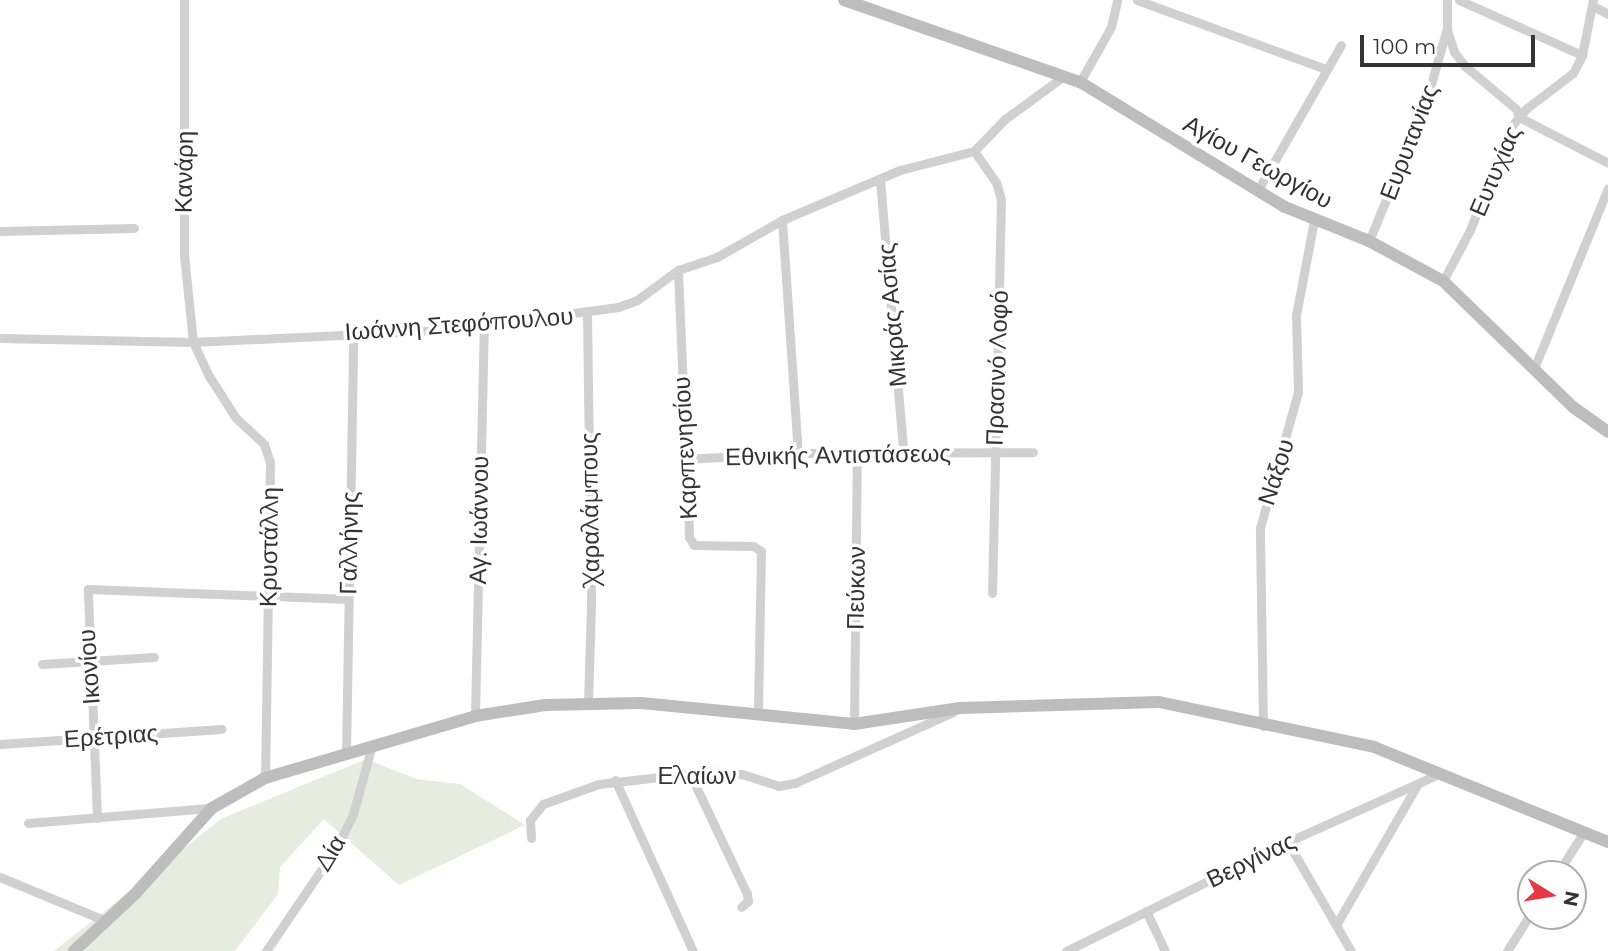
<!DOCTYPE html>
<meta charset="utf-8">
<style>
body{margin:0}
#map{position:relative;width:1608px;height:951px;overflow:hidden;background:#fff;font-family:Montserrat,sans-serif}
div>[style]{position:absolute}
.green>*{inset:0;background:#e6ecdf}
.street>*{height:9px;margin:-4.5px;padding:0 4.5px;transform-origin:4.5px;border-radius:4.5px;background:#d0d0d0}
.secondary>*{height:12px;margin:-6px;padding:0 6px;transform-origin:6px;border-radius:6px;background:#bdbdbd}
span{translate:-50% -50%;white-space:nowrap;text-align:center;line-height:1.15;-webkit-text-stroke:7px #fff;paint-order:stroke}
.street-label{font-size:24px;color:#333}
.north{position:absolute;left:1517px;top:860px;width:70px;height:70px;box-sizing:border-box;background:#fff;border:2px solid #adadad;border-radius:50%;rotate:101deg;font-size:19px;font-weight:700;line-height:28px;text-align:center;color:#333}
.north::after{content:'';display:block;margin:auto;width:24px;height:32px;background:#e63946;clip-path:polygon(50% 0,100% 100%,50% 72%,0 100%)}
.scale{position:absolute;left:1360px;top:35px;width:175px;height:32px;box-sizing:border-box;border:4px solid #333;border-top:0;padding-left:9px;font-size:21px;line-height:24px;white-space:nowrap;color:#333;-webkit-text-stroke:5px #fff;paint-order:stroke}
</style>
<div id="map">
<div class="green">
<i style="clip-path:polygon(366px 759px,416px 779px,460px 784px,525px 825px,399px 885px,324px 819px,280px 867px,278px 894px,235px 951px,54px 951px,221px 819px)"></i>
</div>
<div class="street">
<i style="left:184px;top:0;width:255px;rotate:90deg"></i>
<i style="left:184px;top:255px;width:87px;rotate:84.1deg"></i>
<i style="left:193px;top:342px;width:38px;rotate:65deg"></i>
<i style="left:209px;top:376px;width:50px;rotate:57.3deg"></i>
<i style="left:236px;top:418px;width:38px;rotate:43deg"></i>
<i style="left:264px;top:444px;width:19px;rotate:72deg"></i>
<i style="left:270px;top:462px;width:316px;rotate:90.9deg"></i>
<i style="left:1137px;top:0;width:201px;rotate:20.1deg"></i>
<i style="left:1459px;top:0;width:135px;rotate:24.1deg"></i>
<i style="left:1593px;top:6px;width:17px;rotate:28deg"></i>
<i style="left:1447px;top:30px;width:23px;rotate:72deg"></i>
<i style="left:1454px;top:52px;width:18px;rotate:52deg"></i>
<i style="left:1465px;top:66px;width:67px;rotate:40.1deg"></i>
<i style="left:1516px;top:109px;width:9px;rotate:69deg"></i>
<i style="left:1519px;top:117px;width:100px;rotate:27.3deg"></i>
<i style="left:1080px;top:82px;width:63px;rotate:-60.6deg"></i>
<i style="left:1111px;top:27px;width:28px;rotate:-77deg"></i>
<i style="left:974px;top:151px;width:38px;rotate:55deg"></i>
<i style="left:996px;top:182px;width:18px;rotate:74deg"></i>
<i style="left:1001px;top:199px;width:394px;rotate:91.3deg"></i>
<i style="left:880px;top:180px;width:272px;rotate:85.1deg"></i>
<i style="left:1258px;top:190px;width:167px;rotate:-60.2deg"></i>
<i style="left:782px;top:220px;width:234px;rotate:86.1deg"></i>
<i style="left:0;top:231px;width:134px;rotate:-1.3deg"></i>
<i style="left:1369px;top:241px;width:150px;rotate:-67.7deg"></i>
<i style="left:1426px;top:102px;width:77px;rotate:-74.2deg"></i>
<i style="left:1447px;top:28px;width:28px;rotate:-90deg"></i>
<i style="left:678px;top:270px;width:267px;rotate:87.6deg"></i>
<i style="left:689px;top:537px;width:9px;rotate:58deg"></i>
<i style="left:694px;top:545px;width:59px;rotate:1deg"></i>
<i style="left:753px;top:546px;width:9px;rotate:32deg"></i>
<i style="left:761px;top:551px;width:162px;rotate:91.1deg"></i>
<i style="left:1443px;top:281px;width:58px;rotate:-62.1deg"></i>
<i style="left:1470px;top:230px;width:110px;rotate:-68.6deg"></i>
<i style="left:1510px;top:128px;width:26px;rotate:-50deg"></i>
<i style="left:1527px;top:108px;width:58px;rotate:-37.3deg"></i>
<i style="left:1573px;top:73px;width:20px;rotate:-63deg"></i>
<i style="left:1582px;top:55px;width:56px;rotate:-78.7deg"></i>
<i style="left:587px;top:314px;width:292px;rotate:89.2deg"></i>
<i style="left:591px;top:606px;width:98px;rotate:91.8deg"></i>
<i style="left:0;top:338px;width:193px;rotate:1.2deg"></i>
<i style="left:193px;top:342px;width:253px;rotate:-2.7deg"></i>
<i style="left:446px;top:330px;width:174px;rotate:-7.6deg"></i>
<i style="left:618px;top:307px;width:20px;rotate:-20deg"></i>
<i style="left:637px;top:300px;width:51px;rotate:-36.2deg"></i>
<i style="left:678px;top:270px;width:41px;rotate:-18.4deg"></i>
<i style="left:717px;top:257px;width:75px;rotate:-29.6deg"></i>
<i style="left:782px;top:220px;width:128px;rotate:-23deg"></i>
<i style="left:900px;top:170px;width:76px;rotate:-14.4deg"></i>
<i style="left:974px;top:151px;width:45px;rotate:-45.9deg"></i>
<i style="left:1005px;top:119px;width:73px;rotate:-36.1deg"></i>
<i style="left:1535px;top:366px;width:192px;rotate:-67.7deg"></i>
<i style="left:684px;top:459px;width:114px;rotate:-3deg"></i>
<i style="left:798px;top:453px;width:235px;rotate:-0.2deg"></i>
<i style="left:42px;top:664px;width:112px;rotate:-3.6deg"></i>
<i style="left:475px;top:716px;width:391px;rotate:-88.7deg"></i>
<i style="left:854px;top:724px;width:272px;rotate:-89.4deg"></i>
<i style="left:1263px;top:726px;width:198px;rotate:-90.9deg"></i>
<i style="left:1260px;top:528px;width:141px;rotate:-74.4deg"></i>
<i style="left:1298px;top:392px;width:77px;rotate:-91.5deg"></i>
<i style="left:1296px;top:315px;width:96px;rotate:-79.2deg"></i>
<i style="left:0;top:744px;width:222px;rotate:-3.9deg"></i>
<i style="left:346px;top:753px;width:420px;rotate:-89deg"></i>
<i style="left:690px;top:774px;width:133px;rotate:64.6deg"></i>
<i style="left:747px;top:894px;width:7px;rotate:82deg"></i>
<i style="left:748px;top:901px;width:9px;rotate:139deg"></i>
<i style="left:615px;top:780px;width:188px;rotate:65.5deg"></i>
<i style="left:97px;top:818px;width:229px;rotate:-92.3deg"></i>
<i style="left:88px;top:589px;width:260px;rotate:2.2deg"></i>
<i style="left:28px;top:823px;width:185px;rotate:-4.7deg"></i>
<i style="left:531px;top:838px;width:18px;rotate:-93deg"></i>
<i style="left:530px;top:820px;width:21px;rotate:-51deg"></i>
<i style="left:543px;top:804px;width:59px;rotate:-19.7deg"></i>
<i style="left:599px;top:784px;width:113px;rotate:-6.6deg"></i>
<i style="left:711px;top:771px;width:31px;rotate:6deg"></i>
<i style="left:742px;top:774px;width:38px;rotate:18deg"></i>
<i style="left:778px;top:786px;width:17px;rotate:-10deg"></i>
<i style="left:795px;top:783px;width:173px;rotate:-24.2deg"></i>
<i style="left:1287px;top:841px;width:127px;rotate:59.8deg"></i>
<i style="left:1557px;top:874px;width:50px;rotate:-57.3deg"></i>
<i style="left:0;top:877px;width:115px;rotate:22.5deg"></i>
<i style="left:1146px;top:911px;width:44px;rotate:64.6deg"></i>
<i style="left:1336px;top:925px;width:162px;rotate:-59.9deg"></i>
<i style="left:266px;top:951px;width:125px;rotate:-55.8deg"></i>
<i style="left:336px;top:848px;width:38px;rotate:-63deg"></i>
<i style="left:353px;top:814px;width:72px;rotate:-74.6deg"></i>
<i style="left:1066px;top:951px;width:232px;rotate:-26.3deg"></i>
<i style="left:1274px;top:848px;width:181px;rotate:-24.2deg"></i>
<i style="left:1507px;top:951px;width:45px;rotate:-57.7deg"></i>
</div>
<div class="secondary">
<i style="left:844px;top:0;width:250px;rotate:19.2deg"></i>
<i style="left:1080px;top:82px;width:240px;rotate:31.4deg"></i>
<i style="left:1285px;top:207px;width:91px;rotate:22deg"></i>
<i style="left:1369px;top:241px;width:84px;rotate:28.4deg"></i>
<i style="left:1443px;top:281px;width:181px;rotate:44.1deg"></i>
<i style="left:1573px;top:407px;width:43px;rotate:35.5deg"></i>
<i style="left:74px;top:951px;width:83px;rotate:-43.1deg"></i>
<i style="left:135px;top:894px;width:115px;rotate:-48.2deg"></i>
<i style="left:212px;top:808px;width:61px;rotate:-29.5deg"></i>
<i style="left:265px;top:778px;width:219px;rotate:-16.4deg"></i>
<i style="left:475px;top:716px;width:71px;rotate:-8.9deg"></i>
<i style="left:545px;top:705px;width:96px;rotate:-1.2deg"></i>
<i style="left:641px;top:703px;width:214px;rotate:5.6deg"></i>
<i style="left:854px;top:724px;width:107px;rotate:-8.6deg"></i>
<i style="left:960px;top:708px;width:199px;rotate:-1.7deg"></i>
<i style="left:1159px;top:702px;width:220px;rotate:11.8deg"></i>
<i style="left:1374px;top:747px;width:253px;rotate:22.1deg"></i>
</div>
<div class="street-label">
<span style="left:1409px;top:142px;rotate:-69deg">Ευρυτανίας</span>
<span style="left:1258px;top:162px;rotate:29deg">Αγίου Γεωργίου</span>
<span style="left:1495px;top:171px;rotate:-67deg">Ευτυχίας</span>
<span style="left:184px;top:172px;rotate:-89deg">Κανάρη</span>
<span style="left:892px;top:315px;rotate:-95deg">Μικράς Ασίας</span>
<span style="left:459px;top:324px;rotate:-4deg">Ιωάννη Στεφόπουλου</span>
<span style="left:997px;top:368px;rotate:-88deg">Πρασινό Λοφό</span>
<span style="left:685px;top:448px;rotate:-93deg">Καρπενησίου</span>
<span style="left:838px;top:455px;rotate:-1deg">Εθνικής Αντιστάσεως</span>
<span style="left:1276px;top:472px;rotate:-72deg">Νάξου</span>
<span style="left:590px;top:509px;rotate:-91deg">Χαραλάμπους</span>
<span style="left:479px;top:520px;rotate:-89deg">Αγ. Ιωάννου</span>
<span style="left:349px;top:543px;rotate:-89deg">Γαλλήνης</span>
<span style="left:269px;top:547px;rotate:-89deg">Κρυστάλλη</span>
<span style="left:856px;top:588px;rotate:-89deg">Πεύκων</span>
<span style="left:89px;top:667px;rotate:-94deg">Ικονίου</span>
<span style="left:111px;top:736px;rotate:-4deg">Ερέτριας</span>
<span style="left:697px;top:776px">Ελαίων</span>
<span style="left:330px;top:853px;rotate:-59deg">Δία</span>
<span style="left:1251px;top:860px;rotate:-26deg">Βεργίνας</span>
</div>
<div class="north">N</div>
<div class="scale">100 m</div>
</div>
